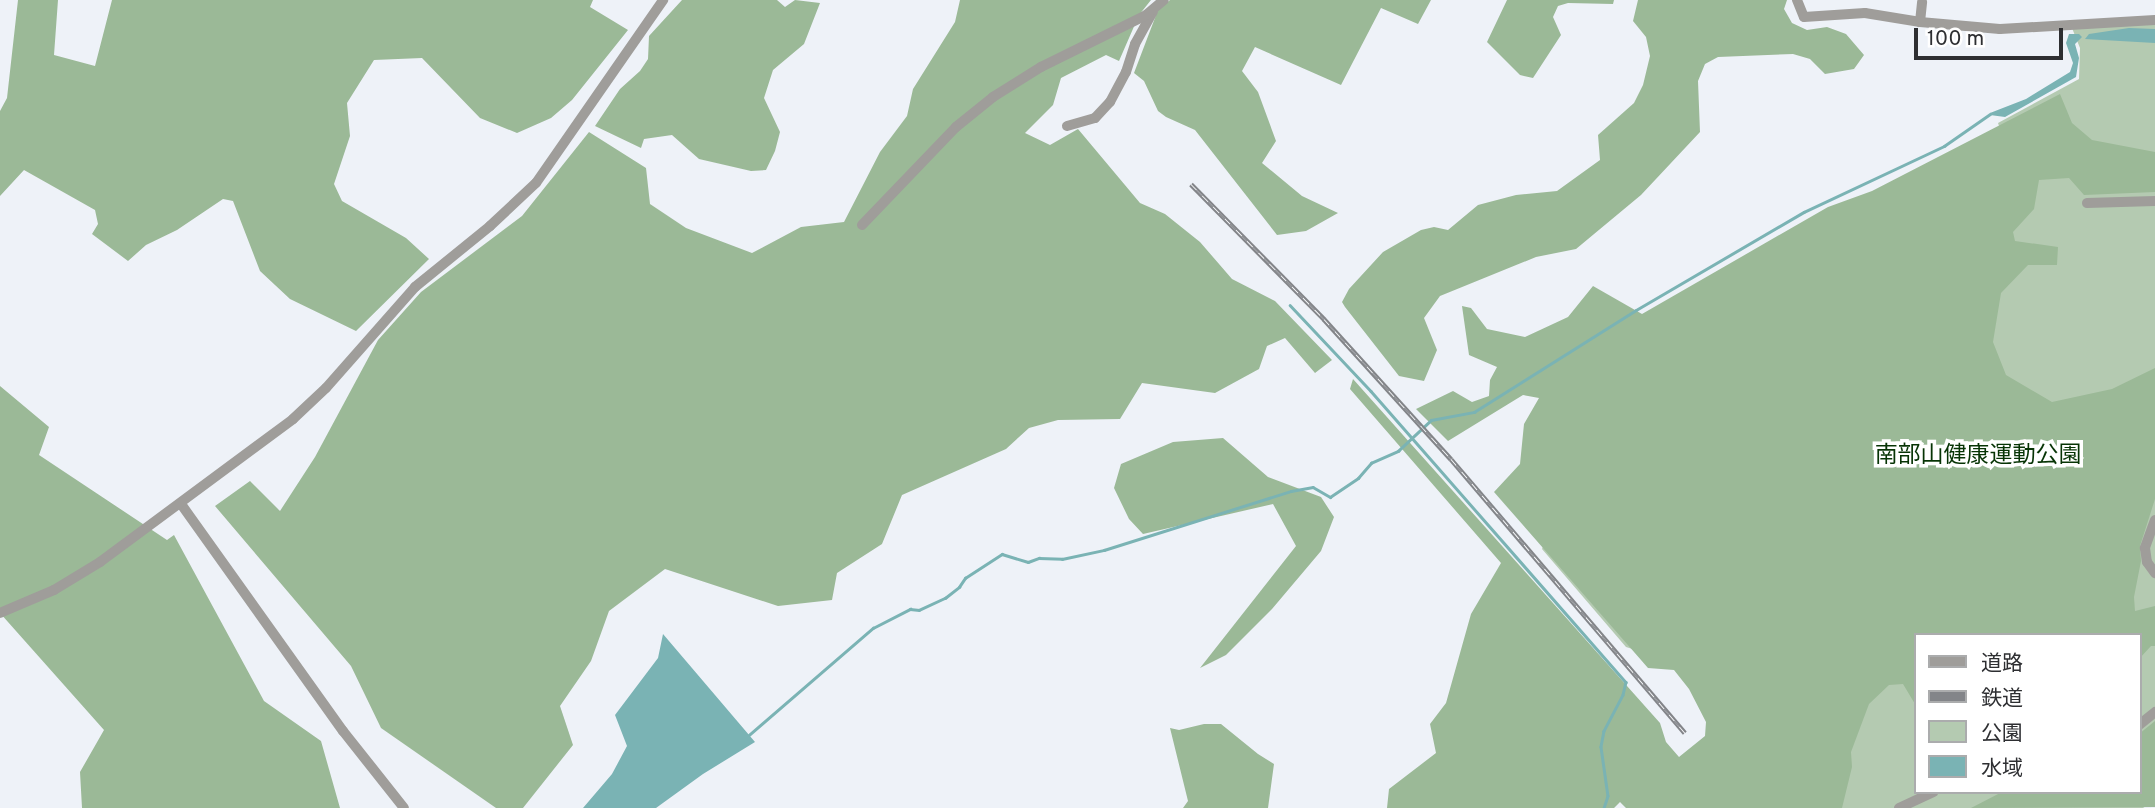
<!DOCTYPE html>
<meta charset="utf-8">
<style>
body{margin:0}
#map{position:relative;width:2155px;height:808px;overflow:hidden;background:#eef2f8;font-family:Overpass,"Noto Sans JP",sans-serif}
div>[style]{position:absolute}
.green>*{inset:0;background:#b4cab1}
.forest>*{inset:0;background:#9bb997}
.water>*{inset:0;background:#7ab3b4}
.stream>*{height:2.5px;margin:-1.25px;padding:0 1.25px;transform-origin:1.25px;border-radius:1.25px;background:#7ab3b4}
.minor>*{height:10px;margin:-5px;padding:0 5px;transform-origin:5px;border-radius:5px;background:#9f9d9a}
.rail>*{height:5px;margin-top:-2.5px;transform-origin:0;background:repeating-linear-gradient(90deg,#fff 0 8px,#838589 0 16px);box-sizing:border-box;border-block:2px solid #838589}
span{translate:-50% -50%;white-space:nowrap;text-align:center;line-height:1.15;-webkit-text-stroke:7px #fff;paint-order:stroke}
.park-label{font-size:23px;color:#073405}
.legend{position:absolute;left:1914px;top:633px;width:228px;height:161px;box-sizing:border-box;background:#fff;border:2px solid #abacad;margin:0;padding:9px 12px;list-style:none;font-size:21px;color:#2e2f32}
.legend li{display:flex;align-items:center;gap:14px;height:35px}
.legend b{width:35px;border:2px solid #abacad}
.scale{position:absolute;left:1914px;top:28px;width:149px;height:32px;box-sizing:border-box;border:4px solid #2e2f32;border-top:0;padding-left:9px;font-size:21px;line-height:24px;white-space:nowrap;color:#2e2f32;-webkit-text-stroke:5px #fff;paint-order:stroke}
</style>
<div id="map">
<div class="green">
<i style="clip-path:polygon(evenodd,2155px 20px,2155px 800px,2143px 808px,1756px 808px,1715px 732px,1691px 667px,1626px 647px,1542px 549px,1561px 501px,2011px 161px,1998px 123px,2079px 79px,2080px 48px,2070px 23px,2155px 20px,1915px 635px,2139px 635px,2139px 792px,1915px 792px,1915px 635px)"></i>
</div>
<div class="forest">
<i style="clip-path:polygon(18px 0,58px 0,54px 55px,95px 66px,112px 0,593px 0,590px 7px,628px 30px,572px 100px,551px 118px,517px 133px,480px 118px,422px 58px,374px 60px,347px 103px,350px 136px,334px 184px,342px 201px,406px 238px,429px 259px,356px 331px,290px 299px,260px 271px,233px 201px,223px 199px,177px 230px,146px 245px,128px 261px,92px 234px,98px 224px,95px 210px,24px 170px,0 196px,0 111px,7px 98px)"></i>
<i style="clip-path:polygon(682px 0,777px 0,785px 7px,795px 0,820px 3px,804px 44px,773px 70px,764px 98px,780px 132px,775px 151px,766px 170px,751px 171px,699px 159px,672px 135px,644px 139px,641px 148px,595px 126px,620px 89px,640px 71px,648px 59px,649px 36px)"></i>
<i style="clip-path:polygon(960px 0,1151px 0,1139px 15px,1119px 61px,1106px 55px,1061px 78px,1053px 105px,1025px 133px,1050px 145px,1078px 129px,1140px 203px,1165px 214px,1200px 242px,1232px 279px,1275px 301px,1332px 360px,1315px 373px,1285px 338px,1267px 346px,1259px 369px,1215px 393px,1142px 383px,1120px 419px,1058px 420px,1029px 428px,1006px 449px,902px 495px,882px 544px,837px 573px,832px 600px,778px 606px,665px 569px,609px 611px,591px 661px,560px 706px,573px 745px,523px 808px,496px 808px,381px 728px,351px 666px,215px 506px,250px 481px,280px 511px,315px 457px,378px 340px,421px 292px,522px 216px,589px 132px,646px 168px,650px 204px,686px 228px,752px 253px,801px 227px,844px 222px,880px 152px,907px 116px,913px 89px,955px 22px)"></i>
<i style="clip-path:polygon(1170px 0,1431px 0,1418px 24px,1381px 8px,1341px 85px,1255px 47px,1242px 71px,1258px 92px,1276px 141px,1262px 163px,1302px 196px,1338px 213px,1306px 231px,1277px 235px,1195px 130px,1166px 117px,1158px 111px,1144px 81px,1134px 73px,1158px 10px)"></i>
<i style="clip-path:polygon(1507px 0,1614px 0,1613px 4px,1568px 3px,1558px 6px,1553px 17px,1561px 35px,1533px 78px,1520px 75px,1487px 42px)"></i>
<i style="clip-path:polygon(1638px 0,1787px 0,1784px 9px,1792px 23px,1807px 30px,1827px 27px,1846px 34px,1864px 55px,1854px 69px,1825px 74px,1810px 59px,1793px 54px,1718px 57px,1705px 64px,1698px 81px,1700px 132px,1641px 195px,1576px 249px,1536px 257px,1440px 296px,1424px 318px,1437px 350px,1424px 381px,1399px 376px,1345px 307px,1342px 302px,1349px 289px,1383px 252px,1421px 230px,1434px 227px,1448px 230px,1478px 205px,1516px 195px,1557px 191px,1600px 160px,1598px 135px,1634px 103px,1643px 85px,1650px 56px,1646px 37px,1633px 21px)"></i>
<i style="clip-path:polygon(2060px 94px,2072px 123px,2092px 140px,2155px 152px,2155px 192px,2084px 195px,2069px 178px,2039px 180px,2034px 209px,2013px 232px,2015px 241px,2058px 247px,2057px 265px,2028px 265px,2001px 293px,1993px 342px,2006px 375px,2052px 402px,2112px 389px,2155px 368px,2155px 499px,2140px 546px,2141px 561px,2134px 597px,2135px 611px,2155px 606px,2155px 646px,2151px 646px,2139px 659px,2139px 635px,1915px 635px,1915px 704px,1903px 684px,1889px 685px,1869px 704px,1851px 752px,1852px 767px,1842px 808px,1626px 808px,1620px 802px,1614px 808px,1387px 808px,1389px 789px,1436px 753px,1430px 724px,1446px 703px,1471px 614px,1501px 563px,1350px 389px,1353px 379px,1660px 723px,1666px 742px,1679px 757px,1705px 736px,1706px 722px,1689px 689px,1674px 670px,1648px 668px,1494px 492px,1520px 464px,1524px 424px,1539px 398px,1523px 395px,1448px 441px,1416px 409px,1453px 391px,1472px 402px,1489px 396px,1490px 380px,1497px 367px,1469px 355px,1462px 306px,1471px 308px,1487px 329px,1525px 337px,1568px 317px,1593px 286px,1642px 314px,1828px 207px,1872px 191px)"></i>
<i style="clip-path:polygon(0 386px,49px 427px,39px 455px,167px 540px,174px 535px,264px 701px,321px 741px,340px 808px,82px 808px,80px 772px,104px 730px,0 613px)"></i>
<i style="clip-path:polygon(1223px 438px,1268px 477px,1321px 497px,1334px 517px,1321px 551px,1272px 609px,1226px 655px,1200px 668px,1296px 546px,1273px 504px,1143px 534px,1129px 519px,1114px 488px,1121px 464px,1173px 442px)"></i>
<i style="clip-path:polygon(2155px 721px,2155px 807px,1971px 808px,2002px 792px,2139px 792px,2139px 734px)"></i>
<i style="clip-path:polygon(1204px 724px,1221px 724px,1258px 754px,1274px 764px,1268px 808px,1183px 808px,1188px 801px,1170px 728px,1179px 730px)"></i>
</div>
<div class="water">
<i style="clip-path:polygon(2129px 28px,2155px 29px,2155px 43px,2085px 39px,2089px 34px)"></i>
<i style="clip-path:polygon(2069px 34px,2079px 34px,2082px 37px,2075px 44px,2079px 58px,2076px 77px,2005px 117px,1990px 115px,1990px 113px,2026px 99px,2070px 72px,2073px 63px,2066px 43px)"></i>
<i style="clip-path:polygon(663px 634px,755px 742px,703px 774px,656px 808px,583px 808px,612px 774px,627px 746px,615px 715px,658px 658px)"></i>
</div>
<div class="stream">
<i style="left:1290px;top:305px;width:118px;rotate:46.7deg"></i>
<i style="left:1371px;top:391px;width:387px;rotate:48.8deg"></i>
<i style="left:1626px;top:682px;width:13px;rotate:103deg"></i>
<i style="left:1623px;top:695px;width:41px;rotate:117.8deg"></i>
<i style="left:1604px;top:731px;width:16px;rotate:101deg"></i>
<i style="left:1601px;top:747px;width:49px;rotate:81.9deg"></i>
<i style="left:1608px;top:796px;width:13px;rotate:108deg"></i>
<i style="left:749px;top:735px;width:164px;rotate:-40.8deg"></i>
<i style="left:873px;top:628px;width:42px;rotate:-27.2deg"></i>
<i style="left:910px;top:609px;width:9px;rotate:6deg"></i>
<i style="left:919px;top:610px;width:29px;rotate:-25deg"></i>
<i style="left:945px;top:598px;width:18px;rotate:-38deg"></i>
<i style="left:959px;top:587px;width:11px;rotate:-56deg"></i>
<i style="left:965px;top:578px;width:44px;rotate:-33deg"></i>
<i style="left:1002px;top:554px;width:27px;rotate:17deg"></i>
<i style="left:1028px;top:562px;width:12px;rotate:-20deg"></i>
<i style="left:1039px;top:558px;width:23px;rotate:2deg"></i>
<i style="left:1062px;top:559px;width:43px;rotate:-12.1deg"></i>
<i style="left:1104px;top:550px;width:196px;rotate:-17.5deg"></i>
<i style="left:1291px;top:491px;width:22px;rotate:-10deg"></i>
<i style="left:1313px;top:487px;width:20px;rotate:30deg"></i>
<i style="left:1330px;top:497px;width:34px;rotate:-34deg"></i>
<i style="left:1358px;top:478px;width:20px;rotate:-49deg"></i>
<i style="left:1371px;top:463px;width:30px;rotate:-24deg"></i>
<i style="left:1398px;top:451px;width:45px;rotate:-43.2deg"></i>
<i style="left:1431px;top:420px;width:44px;rotate:-10.5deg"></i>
<i style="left:1474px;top:412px;width:191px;rotate:-32.2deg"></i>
<i style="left:1636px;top:310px;width:194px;rotate:-30.3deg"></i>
<i style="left:1804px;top:212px;width:155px;rotate:-25.2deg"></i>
<i style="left:1944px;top:146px;width:56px;rotate:-34.8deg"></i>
</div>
<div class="minor">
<i style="left:1797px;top:0;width:18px;rotate:68deg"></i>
<i style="left:1804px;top:17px;width:61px;rotate:-3.8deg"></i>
<i style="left:1865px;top:13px;width:56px;rotate:9.3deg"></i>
<i style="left:1920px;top:22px;width:80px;rotate:5deg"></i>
<i style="left:2000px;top:29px;width:155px;rotate:-3.3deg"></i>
<i style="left:1920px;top:22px;width:20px;rotate:-84deg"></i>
<i style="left:1067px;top:126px;width:29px;rotate:-16deg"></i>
<i style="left:1095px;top:118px;width:22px;rotate:-47deg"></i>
<i style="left:1110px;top:102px;width:34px;rotate:-62deg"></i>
<i style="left:1126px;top:72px;width:29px;rotate:-72deg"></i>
<i style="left:1135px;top:44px;width:37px;rotate:-61deg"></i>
<i style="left:2087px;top:203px;width:68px;rotate:-1.7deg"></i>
<i style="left:862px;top:225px;width:136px;rotate:-46.2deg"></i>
<i style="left:956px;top:127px;width:48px;rotate:-39deg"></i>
<i style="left:993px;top:97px;width:57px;rotate:-32deg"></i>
<i style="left:1041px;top:67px;width:117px;rotate:-26.3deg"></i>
<i style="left:1146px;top:15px;width:23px;rotate:-40deg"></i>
<i style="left:181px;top:504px;width:279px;rotate:54.5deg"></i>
<i style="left:343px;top:731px;width:98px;rotate:51.6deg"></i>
<i style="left:2155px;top:520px;width:30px;rotate:110deg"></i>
<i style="left:2145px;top:548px;width:14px;rotate:82deg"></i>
<i style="left:2147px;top:562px;width:14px;rotate:54deg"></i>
<i style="left:0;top:613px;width:59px;rotate:-23.1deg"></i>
<i style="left:54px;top:590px;width:54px;rotate:-31.3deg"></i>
<i style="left:100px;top:562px;width:240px;rotate:-36.5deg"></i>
<i style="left:293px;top:419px;width:45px;rotate:-43.2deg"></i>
<i style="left:326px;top:388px;width:135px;rotate:-48.6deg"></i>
<i style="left:415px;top:287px;width:97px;rotate:-39.1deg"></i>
<i style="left:490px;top:226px;width:63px;rotate:-43.1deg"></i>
<i style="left:536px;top:183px;width:223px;rotate:-55.2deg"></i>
<i style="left:2139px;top:725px;width:21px;rotate:-39deg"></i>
<i style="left:1899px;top:808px;width:38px;rotate:-25deg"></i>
</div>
<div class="rail">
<i style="left:1191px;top:184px;width:190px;rotate:45.4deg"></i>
<i style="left:1324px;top:319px;width:189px;rotate:47.8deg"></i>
<i style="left:1451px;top:459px;width:360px;rotate:49.5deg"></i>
</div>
<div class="park-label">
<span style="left:1978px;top:457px">南部山健康運動公園</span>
</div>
<ul class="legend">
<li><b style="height:9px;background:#9f9d9a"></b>道路</li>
<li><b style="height:9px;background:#838589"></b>鉄道</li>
<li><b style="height:19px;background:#b4cab1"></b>公園</li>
<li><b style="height:19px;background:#7ab3b4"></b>水域</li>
</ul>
<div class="scale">100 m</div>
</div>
